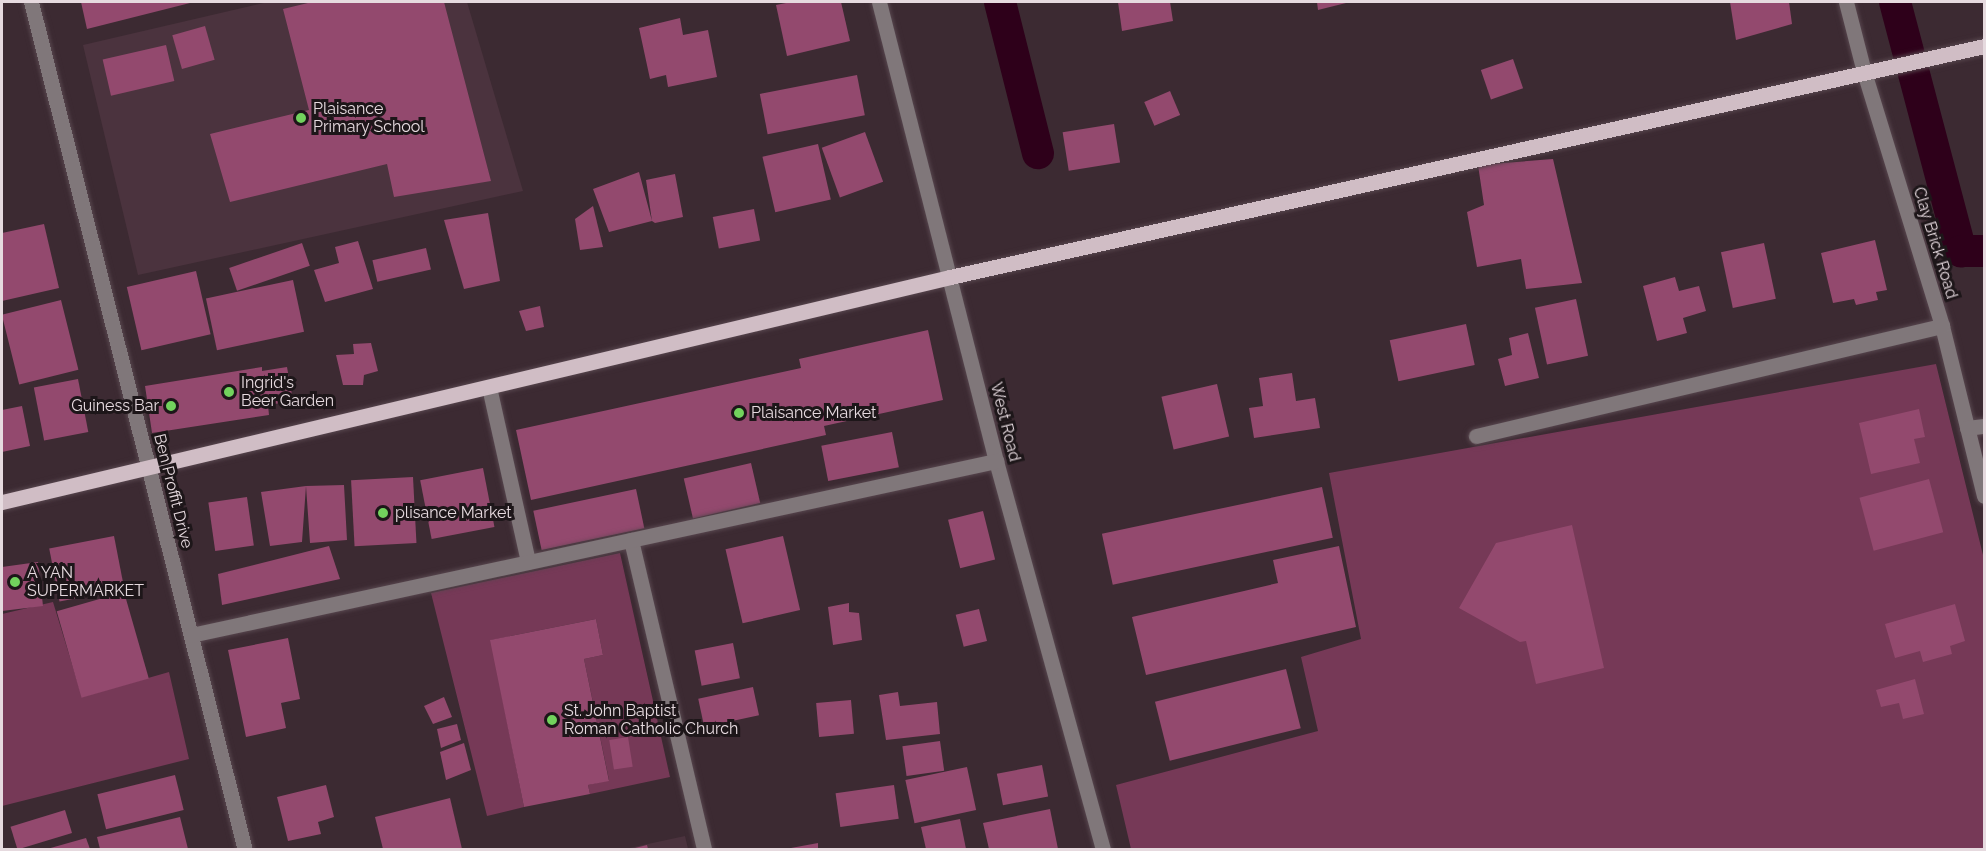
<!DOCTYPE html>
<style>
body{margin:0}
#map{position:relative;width:1986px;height:851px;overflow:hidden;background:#3c2a32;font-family:Raleway,sans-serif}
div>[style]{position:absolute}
.built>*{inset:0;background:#4b333e}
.green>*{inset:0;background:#763957}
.canal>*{height:32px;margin:-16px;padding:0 16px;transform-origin:16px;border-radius:16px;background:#2e001a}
.building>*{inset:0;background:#93496e;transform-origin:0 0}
.roads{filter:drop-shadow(0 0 2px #57464e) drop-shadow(0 0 2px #57464e)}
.minor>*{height:15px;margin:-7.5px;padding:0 7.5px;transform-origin:7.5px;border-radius:7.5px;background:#80777a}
.major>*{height:15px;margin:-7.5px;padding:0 7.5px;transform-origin:7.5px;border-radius:7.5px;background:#d0bdc5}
.dots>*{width:16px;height:16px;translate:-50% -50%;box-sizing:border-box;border:3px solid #1d1619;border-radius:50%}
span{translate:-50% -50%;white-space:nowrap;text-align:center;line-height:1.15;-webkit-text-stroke:6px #1d1619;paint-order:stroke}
.poi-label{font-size:16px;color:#e6dadf}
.left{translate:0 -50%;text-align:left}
.right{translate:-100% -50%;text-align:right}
.street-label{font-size:16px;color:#e6dadf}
.frame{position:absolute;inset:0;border:3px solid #e6dadf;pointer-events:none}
</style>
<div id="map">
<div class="built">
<i style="clip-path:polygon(268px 2px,467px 2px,523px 191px,138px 275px,83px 45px)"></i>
<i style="clip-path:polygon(685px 836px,688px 849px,620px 850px)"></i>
</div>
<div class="green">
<i style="clip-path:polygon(1936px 364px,1984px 559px,1984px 849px,1131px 849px,1116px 785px,1318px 731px,1301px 657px,1361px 639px,1329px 473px)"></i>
<i style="clip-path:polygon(620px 553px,670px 777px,590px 794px,588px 785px,609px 780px,584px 659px,603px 655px,596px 619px,491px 640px,524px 807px,487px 816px,431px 593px)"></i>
<i style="clip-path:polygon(53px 602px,82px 697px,169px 672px,189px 759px,2px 806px,2px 614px)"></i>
</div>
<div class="canal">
<i style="left:1000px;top:2px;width:156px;rotate:75.9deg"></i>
<i style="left:1895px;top:2px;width:258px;rotate:75.2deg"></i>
<i style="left:1961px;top:251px;width:23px"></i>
</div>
<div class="building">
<i style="clip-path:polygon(81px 2px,194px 2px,87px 29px)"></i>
<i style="clip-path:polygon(312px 2px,444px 2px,491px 181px,394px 197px,387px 164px,230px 202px,210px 134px,309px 110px,283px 9px)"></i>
<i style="clip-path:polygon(791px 2px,841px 2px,850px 41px,787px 56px,776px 5px)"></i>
<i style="clip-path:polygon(1118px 2px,1170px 2px,1173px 21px,1122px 31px)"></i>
<i style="clip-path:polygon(1317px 2px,1350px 2px,1318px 10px)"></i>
<i style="clip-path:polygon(1730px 2px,1789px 2px,1792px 24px,1736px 40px)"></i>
<i style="clip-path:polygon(680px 18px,683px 35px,708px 30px,717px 77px,668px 87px,666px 75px,650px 79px,639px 28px)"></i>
<i style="left:205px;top:26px;width:35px;height:34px;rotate:74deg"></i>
<i style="left:166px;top:45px;width:37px;height:65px;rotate:77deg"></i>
<i style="left:1513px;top:59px;width:31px;height:34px;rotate:71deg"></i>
<i style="left:857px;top:75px;width:41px;height:99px;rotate:79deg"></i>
<i style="left:1170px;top:91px;width:26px;height:28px;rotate:67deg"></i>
<i style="left:1114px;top:124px;width:39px;height:52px;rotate:81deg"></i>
<i style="left:865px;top:132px;width:53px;height:46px;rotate:70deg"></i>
<i style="left:818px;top:144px;width:57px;height:57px;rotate:77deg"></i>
<i style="clip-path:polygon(1553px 159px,1582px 283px,1526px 289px,1521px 259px,1477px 267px,1467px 212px,1484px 205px,1478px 165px)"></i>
<i style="clip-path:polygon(639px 172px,652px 221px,646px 180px,675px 174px,683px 217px,655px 223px,652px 221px,609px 232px,593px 189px)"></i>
<i style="clip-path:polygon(593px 206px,603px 247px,580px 250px,575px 219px)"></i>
<i style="left:754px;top:209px;width:32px;height:42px;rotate:79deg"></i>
<i style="clip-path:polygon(488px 213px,500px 281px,464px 289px,444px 220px)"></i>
<i style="clip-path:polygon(44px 224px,59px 288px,2px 301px,2px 233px)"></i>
<i style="clip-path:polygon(1875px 240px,1887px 290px,1876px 292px,1878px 300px,1856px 305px,1854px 299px,1833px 303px,1821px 253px)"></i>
<i style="clip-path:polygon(358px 241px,373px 289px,325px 302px,314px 270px,339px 263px,335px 247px)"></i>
<i style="left:302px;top:243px;width:24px;height:77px;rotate:71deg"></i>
<i style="left:1764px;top:243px;width:57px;height:44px;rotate:78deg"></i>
<i style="left:426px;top:248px;width:22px;height:55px;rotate:77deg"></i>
<i style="left:196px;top:271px;width:65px;height:71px;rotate:77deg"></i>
<i style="clip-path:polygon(1675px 277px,1679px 291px,1699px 286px,1706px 311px,1683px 318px,1687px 333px,1657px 341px,1643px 286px)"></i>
<i style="left:293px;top:280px;width:53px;height:89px;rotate:78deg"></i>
<i style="left:1576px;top:299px;width:58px;height:42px;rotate:78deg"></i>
<i style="left:61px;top:300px;width:72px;height:61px;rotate:76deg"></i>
<i style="clip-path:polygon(540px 306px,544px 327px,526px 331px,519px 311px)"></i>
<i style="left:1466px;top:324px;width:42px;height:78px;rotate:78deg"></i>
<i style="clip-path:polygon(928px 330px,943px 400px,824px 426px,826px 435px,531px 500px,516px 430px,801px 368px,799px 359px)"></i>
<i style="clip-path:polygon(1528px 333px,1539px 378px,1505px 386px,1498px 359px,1512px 355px,1509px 338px)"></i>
<i style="clip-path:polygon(371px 343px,378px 371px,364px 375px,363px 385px,343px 385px,336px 355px,354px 354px,353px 344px)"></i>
<i style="clip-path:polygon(262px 367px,262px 371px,287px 367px,293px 401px,268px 405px,269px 415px,152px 433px,145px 386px)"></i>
<i style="clip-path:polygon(1292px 373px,1296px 401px,1315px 398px,1320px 428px,1254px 438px,1249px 408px,1263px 406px,1259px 378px)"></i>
<i style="left:78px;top:379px;width:54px;height:45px;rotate:79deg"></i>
<i style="left:1217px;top:384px;width:54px;height:57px;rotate:77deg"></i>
<i style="clip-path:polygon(22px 406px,30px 446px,2px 452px,2px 410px)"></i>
<i style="clip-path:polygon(1919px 409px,1925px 437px,1914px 439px,1920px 463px,1871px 474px,1859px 423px)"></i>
<i style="left:892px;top:432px;width:36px;height:72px;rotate:79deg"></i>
<i style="left:751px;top:463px;width:41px;height:69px;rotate:77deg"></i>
<i style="left:483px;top:468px;width:60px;height:64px;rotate:79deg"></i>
<i style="left:413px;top:477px;width:66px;height:62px;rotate:87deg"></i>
<i style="left:1929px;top:479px;width:55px;height:72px;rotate:75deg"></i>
<i style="clip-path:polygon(344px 485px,347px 540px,310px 543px,306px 486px,302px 542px,270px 546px,261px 492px,306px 486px)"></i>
<i style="left:1322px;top:487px;width:52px;height:225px;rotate:78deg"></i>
<i style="left:636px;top:489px;width:40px;height:105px;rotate:78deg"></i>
<i style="left:247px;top:497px;width:49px;height:39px;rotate:82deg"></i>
<i style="left:983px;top:511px;width:50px;height:36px;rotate:76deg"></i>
<i style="clip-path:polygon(1572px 525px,1604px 668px,1536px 684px,1526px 641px,1520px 642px,1459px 608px,1496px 543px)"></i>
<i style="left:114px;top:536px;width:54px;height:66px;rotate:79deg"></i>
<i style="left:783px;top:536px;width:76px;height:59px;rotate:77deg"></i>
<i style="clip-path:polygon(329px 546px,340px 579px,222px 605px,218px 574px)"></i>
<i style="clip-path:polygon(1339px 546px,1356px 627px,1146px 675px,1132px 617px,1278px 583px,1273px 560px)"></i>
<i style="clip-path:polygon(38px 562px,43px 606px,2px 611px,2px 567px)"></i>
<i style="left:124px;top:592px;width:90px;height:70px;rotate:74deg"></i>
<i style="clip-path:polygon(849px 603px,849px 612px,859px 613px,862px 640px,833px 645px,828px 607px)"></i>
<i style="clip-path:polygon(1955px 604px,1965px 641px,1950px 646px,1952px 654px,1923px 662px,1920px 651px,1895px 658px,1885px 624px)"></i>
<i style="left:979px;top:609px;width:33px;height:24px;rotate:76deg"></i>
<i style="clip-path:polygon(596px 619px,603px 655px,584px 659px,609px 781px,588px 785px,590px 794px,524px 807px,490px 640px)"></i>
<i style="clip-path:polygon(288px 638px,300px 699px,281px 703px,286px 728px,246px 737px,228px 650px)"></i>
<i style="left:733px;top:643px;width:36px;height:39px;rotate:79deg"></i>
<i style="left:1286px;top:669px;width:61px;height:135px;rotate:76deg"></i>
<i style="clip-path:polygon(1915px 679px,1924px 714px,1903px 719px,1899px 703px,1881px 707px,1876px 690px)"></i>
<i style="left:753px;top:687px;width:29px;height:56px;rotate:78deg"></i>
<i style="clip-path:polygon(898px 692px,900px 706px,937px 702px,940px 734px,886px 740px,879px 695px)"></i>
<i style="clip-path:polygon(444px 697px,452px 717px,433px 724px,424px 706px)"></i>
<i style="left:851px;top:700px;width:34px;height:35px;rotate:85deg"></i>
<i style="clip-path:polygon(457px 724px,461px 740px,441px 748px,437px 729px)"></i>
<i style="left:628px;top:737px;width:30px;height:19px;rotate:81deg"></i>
<i style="left:940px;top:741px;width:30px;height:38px;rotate:82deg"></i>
<i style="clip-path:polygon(464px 743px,471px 770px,446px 780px,440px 752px)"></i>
<i style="left:1042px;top:765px;width:32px;height:46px;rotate:79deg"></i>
<i style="left:967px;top:767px;width:44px;height:63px;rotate:78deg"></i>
<i style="left:175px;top:775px;width:36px;height:80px;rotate:76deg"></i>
<i style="clip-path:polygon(326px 785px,334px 817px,318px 822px,321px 834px,288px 841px,277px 797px)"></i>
<i style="left:894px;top:785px;width:34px;height:59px;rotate:82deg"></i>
<i style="clip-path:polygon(450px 798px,462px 849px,383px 849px,375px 817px)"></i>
<i style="clip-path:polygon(1050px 809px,1058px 849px,989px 849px,983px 823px)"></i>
<i style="left:65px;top:810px;width:24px;height:57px;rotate:73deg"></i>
<i style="clip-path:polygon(180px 817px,188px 849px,100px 849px,97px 837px)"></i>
<i style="clip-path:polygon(960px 819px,966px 849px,926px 849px,921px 827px)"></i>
<i style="clip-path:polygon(86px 838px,90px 849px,47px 849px)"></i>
<i style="clip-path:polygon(818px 843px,818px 849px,791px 849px,791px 848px)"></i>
<i style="clip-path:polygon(647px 845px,648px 849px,631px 849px)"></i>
</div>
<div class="roads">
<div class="minor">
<i style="left:31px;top:2px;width:875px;rotate:75.84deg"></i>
<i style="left:879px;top:2px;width:474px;rotate:75.7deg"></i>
<i style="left:996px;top:461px;width:403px;rotate:74.6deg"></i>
<i style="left:1846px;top:2px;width:72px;rotate:75.6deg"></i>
<i style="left:1864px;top:72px;width:266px;rotate:72.9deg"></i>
<i style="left:1942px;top:326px;width:175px;rotate:76.1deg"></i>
<i style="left:489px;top:387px;width:179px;rotate:77.4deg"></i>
<i style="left:1967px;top:428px;width:17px;rotate:-7deg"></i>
<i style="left:1476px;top:436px;width:479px;rotate:-13.3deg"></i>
<i style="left:631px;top:540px;width:318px;rotate:76.7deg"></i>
<i style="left:191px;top:635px;width:824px;rotate:-12.2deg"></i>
</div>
<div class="major">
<i style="left:2px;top:502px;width:974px;rotate:-13.35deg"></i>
<i style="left:950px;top:277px;width:1059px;rotate:-12.59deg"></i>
</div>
</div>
<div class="dots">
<i style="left:301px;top:118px;background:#72d25d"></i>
<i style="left:229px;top:392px;background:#72d25d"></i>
<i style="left:171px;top:406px;background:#72d25d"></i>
<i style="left:739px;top:413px;background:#72d25d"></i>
<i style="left:383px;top:513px;background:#72d25d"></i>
<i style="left:15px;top:582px;background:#72d25d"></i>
<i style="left:552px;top:720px;background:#72d25d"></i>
</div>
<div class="poi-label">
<span class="left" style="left:313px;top:118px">Plaisance<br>Primary School</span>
<span class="left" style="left:241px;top:392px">Ingrid's<br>Beer Garden</span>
<span class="right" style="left:159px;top:406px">Guiness Bar</span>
<span class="left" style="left:751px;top:413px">Plaisance Market</span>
<span class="left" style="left:395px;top:513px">plisance Market</span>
<span class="left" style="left:27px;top:582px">A YAN<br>SUPERMARKET</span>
<span class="left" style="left:564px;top:720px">St. John Baptist<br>Roman Catholic Church</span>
</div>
<div class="street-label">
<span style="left:1935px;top:243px;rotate:73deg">Clay Brick Road</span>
<span style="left:1005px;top:422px;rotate:76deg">West Road</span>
<span style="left:173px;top:491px;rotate:76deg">Ben Proffit Drive</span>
</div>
<div class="frame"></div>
</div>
